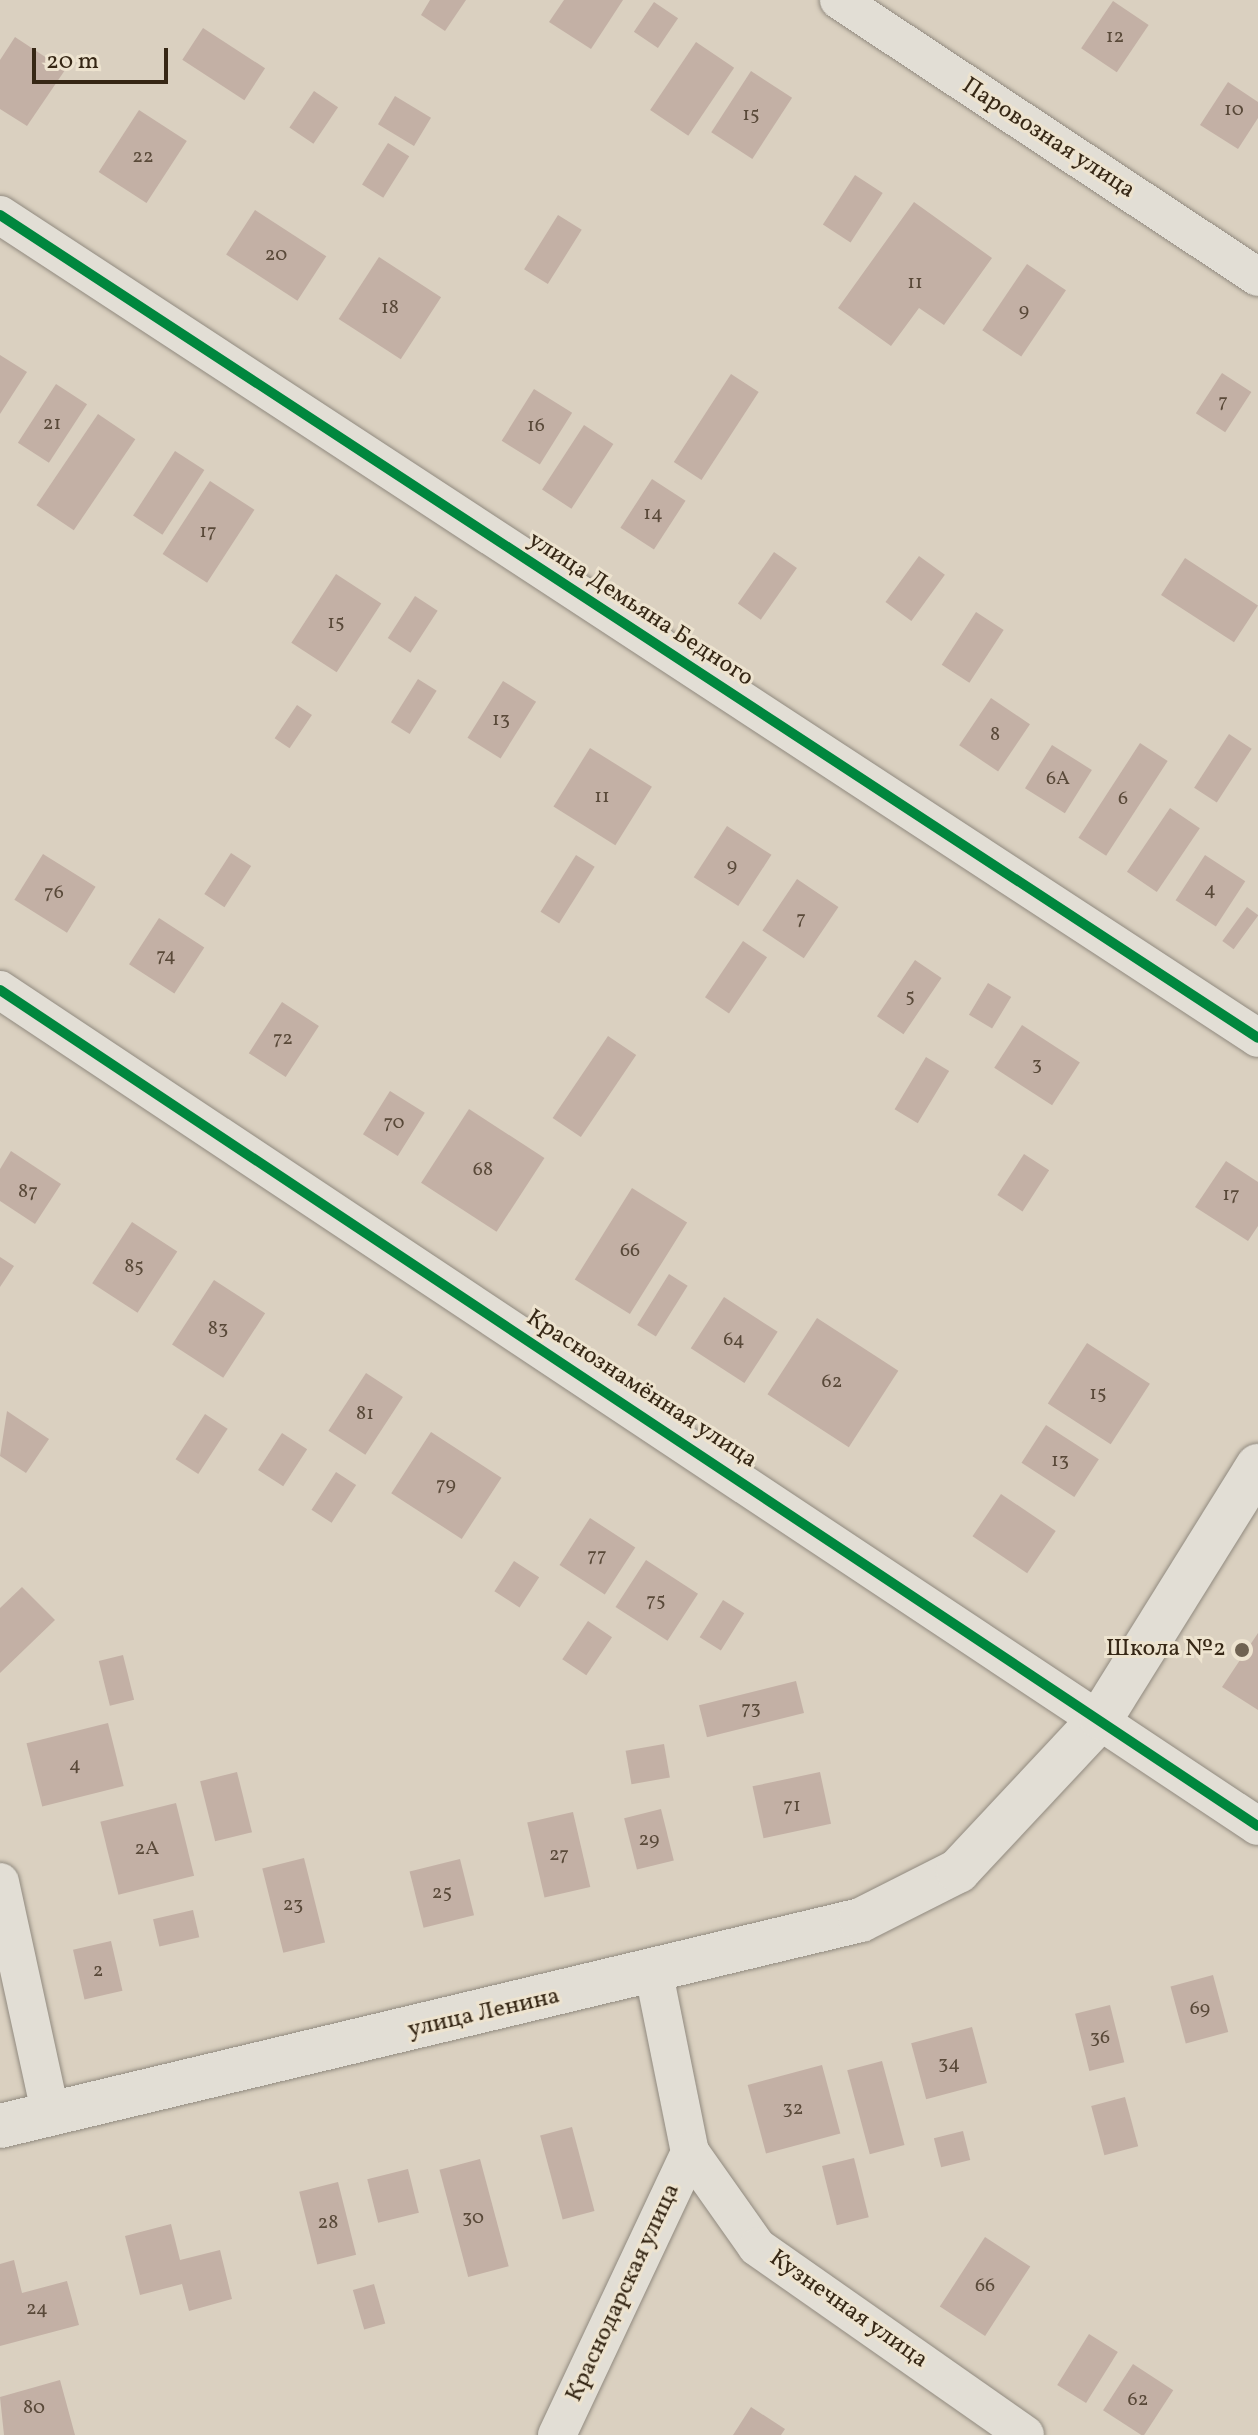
<!DOCTYPE html>
<meta charset="utf-8">
<style>
body{margin:0}
#map{position:relative;width:1258px;height:2435px;overflow:hidden;background:#dad0c0;font-family:Vollkorn,serif}
div>[style]{position:absolute}
.building>*{inset:0;background:#c3b0a5;transform-origin:0 0}
.roads{filter:drop-shadow(0 0 2px #918a7f) drop-shadow(0 0 2px #918a7f)}
.street>*{height:38px;margin:-19px;padding:0 19px;transform-origin:19px;border-radius:19px;background:#e2ded5}
.secondary>*{height:44px;margin:-22px;padding:0 22px;transform-origin:22px;border-radius:22px;background:#e2ded5}
.cycleway>*{height:10px;margin:-5px;padding:0 5px;transform-origin:5px;border-radius:5px;background:#00873e}
.dots>*{width:22px;height:22px;translate:-50% -50%;box-sizing:border-box;border:4px solid #ede3cf;border-radius:50%}
span{translate:-50% -50%;white-space:nowrap;text-align:center;line-height:1.15;-webkit-text-stroke:6px #ede3cf;paint-order:stroke}
.number-label{font-size:20px;color:#594939}
.number-label span{-webkit-text-stroke-width:0}
.street-label{font-size:24px;color:#362715}
.poi-label{font-size:24px;color:#362715}
.right{translate:-100% -50%;text-align:right}
.scale{position:absolute;left:32px;top:48px;width:136px;height:36px;box-sizing:border-box;border:4px solid #362715;border-top:0;padding-left:10px;font-size:24px;line-height:28px;white-space:nowrap;color:#362715;-webkit-text-stroke:6px #ede3cf;paint-order:stroke}
</style>
<div id="map">
<div class="building">
<i style="clip-path:polygon(430px 0,466px 0,445px 31px,421px 15px)"></i>
<i style="clip-path:polygon(564px 0,623px 0,591px 49px,549px 22px)"></i>
<i style="left:1113px;top:1px;width:43px;height:57px;rotate:34deg"></i>
<i style="left:654px;top:2px;width:29px;height:36px;rotate:34deg"></i>
<i style="left:203px;top:28px;width:74px;height:38px;rotate:33deg"></i>
<i style="clip-path:polygon(15px 37px,65px 70px,27px 126px,0 109px,0 60px)"></i>
<i style="left:696px;top:42px;width:46px;height:82px;rotate:34deg"></i>
<i style="left:751px;top:71px;width:49px;height:73px;rotate:33deg"></i>
<i style="clip-path:polygon(1228px 82px,1258px 102px,1258px 118px,1238px 149px,1200px 125px)"></i>
<i style="left:314px;top:91px;width:29px;height:44px;rotate:34deg"></i>
<i style="left:395px;top:96px;width:42px;height:33px;rotate:31deg"></i>
<i style="left:139px;top:110px;width:57px;height:74px;rotate:33deg"></i>
<i style="left:388px;top:143px;width:25px;height:49px;rotate:32deg"></i>
<i style="left:855px;top:175px;width:33px;height:59px;rotate:33deg"></i>
<i style="clip-path:polygon(914px 202px,992px 258px,944px 325px,919px 308px,891px 346px,838px 308px)"></i>
<i style="left:255px;top:210px;width:85px;height:53px;rotate:33deg"></i>
<i style="left:558px;top:215px;width:28px;height:64px;rotate:32deg"></i>
<i style="left:379px;top:257px;width:74px;height:74px;rotate:33deg"></i>
<i style="left:1027px;top:264px;width:47px;height:80px;rotate:34deg"></i>
<i style="clip-path:polygon(0 355px,27px 372px,0 414px)"></i>
<i style="left:1222px;top:373px;width:35px;height:48px;rotate:33deg"></i>
<i style="left:731px;top:374px;width:33px;height:105px;rotate:33deg"></i>
<i style="left:56px;top:384px;width:37px;height:70px;rotate:33deg"></i>
<i style="left:534px;top:389px;width:45px;height:61px;rotate:32deg"></i>
<i style="left:98px;top:414px;width:45px;height:110px;rotate:34deg"></i>
<i style="left:584px;top:425px;width:35px;height:77px;rotate:33deg"></i>
<i style="left:175px;top:451px;width:35px;height:77px;rotate:33deg"></i>
<i style="left:652px;top:479px;width:40px;height:58px;rotate:33deg"></i>
<i style="left:210px;top:481px;width:53px;height:87px;rotate:33deg"></i>
<i style="left:774px;top:552px;width:28px;height:63px;rotate:35deg"></i>
<i style="left:919px;top:556px;width:32px;height:57px;rotate:36deg"></i>
<i style="left:1185px;top:558px;width:87px;height:44px;rotate:33deg"></i>
<i style="left:336px;top:574px;width:54px;height:82px;rotate:33deg"></i>
<i style="left:415px;top:596px;width:27px;height:50px;rotate:33deg"></i>
<i style="left:976px;top:612px;width:33px;height:63px;rotate:33deg"></i>
<i style="left:418px;top:679px;width:22px;height:51px;rotate:32deg"></i>
<i style="left:503px;top:681px;width:39px;height:67px;rotate:32deg"></i>
<i style="left:991px;top:698px;width:47px;height:57px;rotate:34deg"></i>
<i style="left:297px;top:705px;width:18px;height:40px;rotate:34deg"></i>
<i style="left:1229px;top:734px;width:27px;height:64px;rotate:33deg"></i>
<i style="left:1140px;top:743px;width:33px;height:113px;rotate:33deg"></i>
<i style="left:1052px;top:745px;width:47px;height:51px;rotate:32deg"></i>
<i style="left:590px;top:748px;width:73px;height:69px;rotate:32deg"></i>
<i style="left:1170px;top:808px;width:36px;height:77px;rotate:34deg"></i>
<i style="left:727px;top:826px;width:53px;height:61px;rotate:33deg"></i>
<i style="left:231px;top:853px;width:24px;height:49px;rotate:33deg"></i>
<i style="left:43px;top:854px;width:62px;height:54px;rotate:32deg"></i>
<i style="left:576px;top:855px;width:22px;height:67px;rotate:32deg"></i>
<i style="left:1205px;top:855px;width:48px;height:54px;rotate:33deg"></i>
<i style="left:797px;top:879px;width:50px;height:62px;rotate:34deg"></i>
<i style="left:1247px;top:907px;width:14px;height:42px;rotate:36deg"></i>
<i style="left:159px;top:918px;width:54px;height:55px;rotate:33deg"></i>
<i style="left:743px;top:941px;width:29px;height:68px;rotate:34deg"></i>
<i style="left:915px;top:960px;width:32px;height:68px;rotate:34deg"></i>
<i style="left:988px;top:983px;width:27px;height:37px;rotate:31deg"></i>
<i style="left:282px;top:1002px;width:44px;height:61px;rotate:33deg"></i>
<i style="left:1022px;top:1025px;width:69px;height:51px;rotate:33deg"></i>
<i style="left:608px;top:1036px;width:34px;height:99px;rotate:34deg"></i>
<i style="left:926px;top:1057px;width:27px;height:61px;rotate:31deg"></i>
<i style="left:390px;top:1091px;width:41px;height:51px;rotate:32deg"></i>
<i style="left:469px;top:1109px;width:90px;height:88px;rotate:33deg"></i>
<i style="clip-path:polygon(11px 1151px,61px 1184px,35px 1224px,0 1201px,0 1169px)"></i>
<i style="left:1024px;top:1154px;width:30px;height:49px;rotate:33deg"></i>
<i style="clip-path:polygon(1226px 1161px,1258px 1182px,1258px 1226px,1248px 1241px,1195px 1207px)"></i>
<i style="left:632px;top:1188px;width:65px;height:108px;rotate:32deg"></i>
<i style="left:132px;top:1222px;width:54px;height:73px;rotate:33deg"></i>
<i style="clip-path:polygon(0 1257px,14px 1266px,0 1287px)"></i>
<i style="left:669px;top:1274px;width:22px;height:60px;rotate:32deg"></i>
<i style="left:214px;top:1280px;width:61px;height:77px;rotate:33deg"></i>
<i style="left:724px;top:1297px;width:64px;height:61px;rotate:33deg"></i>
<i style="left:817px;top:1318px;width:97px;height:91px;rotate:33deg"></i>
<i style="left:1087px;top:1343px;width:75px;height:72px;rotate:33deg"></i>
<i style="left:366px;top:1373px;width:44px;height:69px;rotate:33deg"></i>
<i style="clip-path:polygon(7px 1411px,49px 1439px,26px 1473px,0 1456px)"></i>
<i style="left:205px;top:1414px;width:27px;height:54px;rotate:33deg"></i>
<i style="left:1046px;top:1425px;width:63px;height:45px;rotate:33deg"></i>
<i style="left:431px;top:1432px;width:84px;height:73px;rotate:33deg"></i>
<i style="left:282px;top:1433px;width:30px;height:44px;rotate:33deg"></i>
<i style="left:336px;top:1472px;width:24px;height:45px;rotate:33deg"></i>
<i style="left:1001px;top:1494px;width:66px;height:51px;rotate:34deg"></i>
<i style="left:590px;top:1518px;width:54px;height:56px;rotate:33deg"></i>
<i style="left:646px;top:1560px;width:62px;height:56px;rotate:33deg"></i>
<i style="left:514px;top:1561px;width:30px;height:36px;rotate:33deg"></i>
<i style="clip-path:polygon(22px 1587px,55px 1620px,0 1673px,0 1608px)"></i>
<i style="left:723px;top:1600px;width:25px;height:44px;rotate:32deg"></i>
<i style="left:588px;top:1621px;width:29px;height:46px;rotate:34deg"></i>
<i style="clip-path:polygon(1258px 1633px,1258px 1710px,1222px 1687px)"></i>
<i style="left:123px;top:1655px;width:46px;height:25px;rotate:76deg"></i>
<i style="left:796px;top:1681px;width:33px;height:100px;rotate:76deg"></i>
<i style="left:108px;top:1723px;width:65px;height:84px;rotate:76deg"></i>
<i style="left:664px;top:1744px;width:34px;height:39px;rotate:80deg"></i>
<i style="left:237px;top:1772px;width:62px;height:38px;rotate:76deg"></i>
<i style="left:820px;top:1772px;width:53px;height:69px;rotate:78deg"></i>
<i style="left:176px;top:1803px;width:75px;height:78px;rotate:76deg"></i>
<i style="left:661px;top:1809px;width:53px;height:38px;rotate:76deg"></i>
<i style="left:573px;top:1812px;width:77px;height:47px;rotate:77deg"></i>
<i style="left:304px;top:1858px;width:87px;height:43px;rotate:76deg"></i>
<i style="left:460px;top:1859px;width:58px;height:52px;rotate:76deg"></i>
<i style="left:193px;top:1910px;width:28px;height:41px;rotate:77deg"></i>
<i style="left:111px;top:1941px;width:51px;height:39px;rotate:77deg"></i>
<i style="left:1213px;top:1975px;width:59px;height:44px;rotate:75deg"></i>
<i style="left:1110px;top:2005px;width:59px;height:36px;rotate:76deg"></i>
<i style="left:972px;top:2027px;width:58px;height:63px;rotate:75deg"></i>
<i style="left:882px;top:2061px;width:87px;height:36px;rotate:75deg"></i>
<i style="left:822px;top:2065px;width:71px;height:77px;rotate:75deg"></i>
<i style="left:1125px;top:2097px;width:51px;height:35px;rotate:75deg"></i>
<i style="left:572px;top:2127px;width:87px;height:33px;rotate:75deg"></i>
<i style="left:963px;top:2131px;width:30px;height:30px;rotate:76deg"></i>
<i style="left:854px;top:2158px;width:61px;height:33px;rotate:76deg"></i>
<i style="left:480px;top:2159px;width:111px;height:42px;rotate:75deg"></i>
<i style="left:408px;top:2169px;width:45px;height:42px;rotate:76deg"></i>
<i style="left:338px;top:2182px;width:75px;height:40px;rotate:76deg"></i>
<i style="clip-path:polygon(171px 2224px,180px 2260px,220px 2250px,232px 2299px,189px 2311px,182px 2284px,140px 2295px,125px 2236px)"></i>
<i style="left:985px;top:2237px;width:54px;height:83px;rotate:33deg"></i>
<i style="clip-path:polygon(14px 2260px,22px 2293px,67px 2281px,79px 2325px,0 2346px,0 2264px)"></i>
<i style="left:374px;top:2284px;width:41px;height:22px;rotate:74deg"></i>
<i style="left:1089px;top:2334px;width:34px;height:60px;rotate:32deg"></i>
<i style="left:1133px;top:2364px;width:48px;height:55px;rotate:33deg"></i>
<i style="clip-path:polygon(60px 2380px,75px 2435px,4px 2435px,0 2397px)"></i>
<i style="clip-path:polygon(751px 2407px,785px 2429px,781px 2435px,733px 2435px)"></i>
</div>
<div class="roads">
<div class="street">
<i style="left:839px;top:0;width:502px;rotate:33.47deg"></i>
<i style="left:0;top:215px;width:1503px;rotate:33.19deg"></i>
<i style="left:0;top:990px;width:1510px;rotate:33.61deg"></i>
<i style="left:0;top:1882px;width:239px;rotate:77.7deg"></i>
<i style="left:654px;top:1974px;width:182px;rotate:78.6deg"></i>
<i style="left:690px;top:2152px;width:116px;rotate:54.8deg"></i>
<i style="left:757px;top:2247px;width:327px;rotate:35deg"></i>
<i style="left:557px;top:2435px;width:313px;rotate:-64.8deg"></i>
</div>
<div class="secondary">
<i style="left:0;top:2126px;width:885px;rotate:-13.46deg"></i>
<i style="left:861px;top:1920px;width:109px;rotate:-26.8deg"></i>
<i style="left:958px;top:1871px;width:209px;rotate:-46.9deg"></i>
<i style="left:1101px;top:1718px;width:297px;rotate:-58.1deg"></i>
</div>
</div>
<div class="cycleway">
<i style="left:0;top:215px;width:1503px;rotate:33.19deg"></i>
<i style="left:0;top:990px;width:1510px;rotate:33.61deg"></i>
</div>
<div class="dots">
<i style="left:1242px;top:1650px;background:#6f6251"></i>
</div>
<div class="number-label">
<span style="left:1115px;top:37px">12</span>
<span style="left:1234px;top:110px">10</span>
<span style="left:751px;top:115px">15</span>
<span style="left:143px;top:157px">22</span>
<span style="left:276px;top:255px">20</span>
<span style="left:915px;top:283px">11</span>
<span style="left:390px;top:308px">18</span>
<span style="left:1024px;top:311px">9</span>
<span style="left:1223px;top:402px">7</span>
<span style="left:52px;top:424px">21</span>
<span style="left:536px;top:426px">16</span>
<span style="left:653px;top:514px">14</span>
<span style="left:208px;top:532px">17</span>
<span style="left:336px;top:623px">15</span>
<span style="left:501px;top:720px">13</span>
<span style="left:995px;top:735px">8</span>
<span style="left:1058px;top:779px">6А</span>
<span style="left:602px;top:797px">11</span>
<span style="left:1123px;top:799px">6</span>
<span style="left:732px;top:866px">9</span>
<span style="left:1210px;top:890px">4</span>
<span style="left:54px;top:893px">76</span>
<span style="left:801px;top:919px">7</span>
<span style="left:166px;top:956px">74</span>
<span style="left:910px;top:997px">5</span>
<span style="left:283px;top:1039px">72</span>
<span style="left:1037px;top:1065px">3</span>
<span style="left:394px;top:1123px">70</span>
<span style="left:483px;top:1170px">68</span>
<span style="left:28px;top:1192px">87</span>
<span style="left:1231px;top:1195px">17</span>
<span style="left:630px;top:1251px">66</span>
<span style="left:134px;top:1267px">85</span>
<span style="left:218px;top:1329px">83</span>
<span style="left:734px;top:1340px">64</span>
<span style="left:832px;top:1382px">62</span>
<span style="left:1098px;top:1394px">15</span>
<span style="left:365px;top:1414px">81</span>
<span style="left:1060px;top:1461px">13</span>
<span style="left:446px;top:1485px">79</span>
<span style="left:597px;top:1556px">77</span>
<span style="left:656px;top:1601px">75</span>
<span style="left:751px;top:1709px">73</span>
<span style="left:75px;top:1765px">4</span>
<span style="left:792px;top:1806px">71</span>
<span style="left:649px;top:1840px">29</span>
<span style="left:147px;top:1849px">2А</span>
<span style="left:559px;top:1855px">27</span>
<span style="left:442px;top:1893px">25</span>
<span style="left:293px;top:1905px">23</span>
<span style="left:98px;top:1971px">2</span>
<span style="left:1200px;top:2009px">69</span>
<span style="left:1100px;top:2038px">36</span>
<span style="left:949px;top:2064px">34</span>
<span style="left:793px;top:2109px">32</span>
<span style="left:473px;top:2218px">30</span>
<span style="left:328px;top:2223px">28</span>
<span style="left:985px;top:2286px">66</span>
<span style="left:37px;top:2309px">24</span>
<span style="left:1138px;top:2400px">62</span>
<span style="left:34px;top:2408px">80</span>
</div>
<div class="street-label">
<span style="left:1048px;top:139px;rotate:33deg">Паровозная улица</span>
<span style="left:640px;top:610px;rotate:33deg">улица Демьяна Бедного</span>
<span style="left:641px;top:1390px;rotate:33deg">Краснознамённая улица</span>
<span style="left:484px;top:2014px;rotate:-13deg">улица Ленина</span>
<span style="left:624px;top:2293px;rotate:-65deg">Краснодарская улица</span>
<span style="left:848px;top:2310px;rotate:35deg">Кузнечная улица</span>
</div>
<div class="poi-label">
<span class="right" style="left:1226px;top:1650px">Школа №2</span>
</div>
<div class="scale">20 m</div>
</div>
